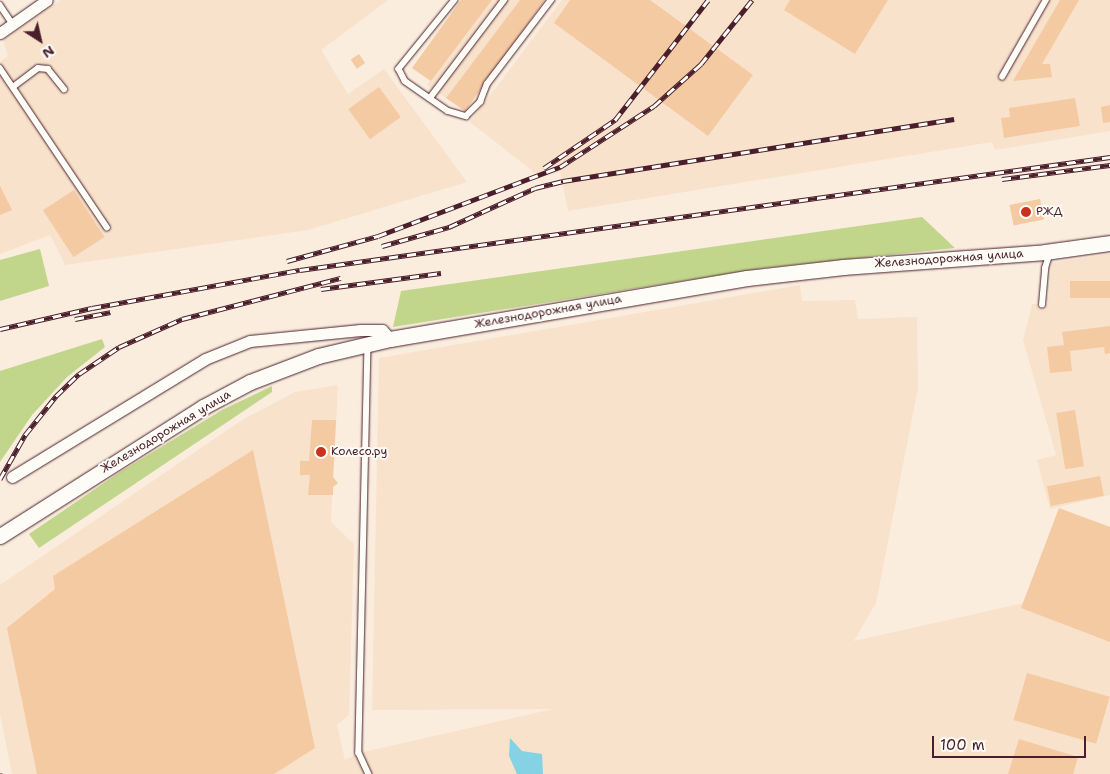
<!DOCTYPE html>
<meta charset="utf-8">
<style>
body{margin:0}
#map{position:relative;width:1110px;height:774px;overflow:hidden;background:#faedde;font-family:"Shantell Sans",sans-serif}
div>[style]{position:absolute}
.built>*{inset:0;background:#f8e2cc}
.green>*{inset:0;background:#c1d58b}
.water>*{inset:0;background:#84d2e3}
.building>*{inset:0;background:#f4caa3;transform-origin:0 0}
.roads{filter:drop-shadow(0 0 1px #4a1f2b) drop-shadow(0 0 1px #4a1f2b)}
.service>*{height:5.5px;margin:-2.75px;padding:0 2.75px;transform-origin:2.75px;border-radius:2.75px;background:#fdfcf7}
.minor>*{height:11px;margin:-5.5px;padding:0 5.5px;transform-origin:5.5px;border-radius:5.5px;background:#fdfcf7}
.secondary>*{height:15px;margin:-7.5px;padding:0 7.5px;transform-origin:7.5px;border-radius:7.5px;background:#fdfcf7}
.rail>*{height:5px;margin-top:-2.5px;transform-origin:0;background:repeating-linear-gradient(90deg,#fdfcf7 0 9px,#4a1f2b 0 18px);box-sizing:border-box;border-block:1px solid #4a1f2b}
.dots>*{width:14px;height:14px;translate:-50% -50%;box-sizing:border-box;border:2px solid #fdfcf7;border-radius:50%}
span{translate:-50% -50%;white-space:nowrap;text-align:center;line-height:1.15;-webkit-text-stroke:4px #fdfcf7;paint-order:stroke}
.poi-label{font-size:12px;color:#4a1f2b}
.left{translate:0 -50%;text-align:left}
.street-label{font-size:12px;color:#4a1f2b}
.north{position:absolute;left:15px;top:15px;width:50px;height:50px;-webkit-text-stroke:4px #fdfcf7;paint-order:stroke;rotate:145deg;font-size:14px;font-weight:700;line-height:20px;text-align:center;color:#4a1f2b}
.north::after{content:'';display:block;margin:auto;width:18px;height:22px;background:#4a1f2b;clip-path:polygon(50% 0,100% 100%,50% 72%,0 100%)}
.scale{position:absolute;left:932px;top:736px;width:154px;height:22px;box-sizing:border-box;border:2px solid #4a1f2b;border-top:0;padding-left:6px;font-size:15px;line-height:18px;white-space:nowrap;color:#4a1f2b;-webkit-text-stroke:4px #fdfcf7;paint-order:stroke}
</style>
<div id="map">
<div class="built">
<i style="clip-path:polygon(61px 0,388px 0,321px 50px,348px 94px,384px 69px,467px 182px,308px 230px,65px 265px,50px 235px,0 254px,0 62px,8px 56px,3px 40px)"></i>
<i style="clip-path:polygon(461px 0,545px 0,465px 111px,427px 85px,430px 81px,412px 68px)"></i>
<i style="clip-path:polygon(562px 0,1110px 0,1110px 131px,995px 150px,992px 142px,568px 211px,560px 172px,546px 176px,535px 173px,470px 122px)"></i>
<i style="clip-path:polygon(1110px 254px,1110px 495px,1050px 509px,1037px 460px,1056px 455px,1023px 340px,1032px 304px,1048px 304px,1052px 263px)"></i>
<i style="clip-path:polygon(800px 285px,802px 301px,855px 300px,858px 319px,917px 317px,918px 388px,876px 603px,854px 641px,1055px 596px,1110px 600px,1110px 774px,12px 774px,0 714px,0 585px,242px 420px,295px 392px,338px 385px,331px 522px,354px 544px,349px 715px,337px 725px,345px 760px,359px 753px,553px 709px,372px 710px,379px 358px)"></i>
</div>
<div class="green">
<i style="clip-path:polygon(922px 217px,955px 248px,763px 268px,393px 327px,401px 291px)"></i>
<i style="clip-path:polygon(40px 249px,49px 286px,0 301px,0 260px)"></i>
<i style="clip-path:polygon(102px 339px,105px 347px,67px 377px,32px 415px,0 462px,0 371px)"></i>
<i style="clip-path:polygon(272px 386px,272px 392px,39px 548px,29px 534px,120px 472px,222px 410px)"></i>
</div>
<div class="water">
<i style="clip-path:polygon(510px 738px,522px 751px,542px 754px,543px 774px,517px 774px,509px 756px)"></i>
</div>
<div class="building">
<i style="clip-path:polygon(461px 0,492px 0,431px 81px,412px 68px)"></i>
<i style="clip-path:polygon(520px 0,545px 0,465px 111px,446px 98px)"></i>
<i style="clip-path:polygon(570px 0,650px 0,753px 75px,708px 136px,554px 23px)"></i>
<i style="clip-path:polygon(790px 0,888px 0,855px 54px,784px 10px)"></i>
<i style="clip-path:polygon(1060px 0,1079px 0,1042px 64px,1050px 64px,1052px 77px,1013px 81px)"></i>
<i style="left:359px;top:54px;width:11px;height:10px;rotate:56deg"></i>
<i style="left:379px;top:87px;width:37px;height:38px;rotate:54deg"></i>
<i style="clip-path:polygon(1075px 98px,1080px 126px,1004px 138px,1001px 118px,1010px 117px,1009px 108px)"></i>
<i style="clip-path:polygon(1110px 105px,1110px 122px,1103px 123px,1101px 107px)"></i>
<i style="clip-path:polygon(0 186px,12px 210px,0 215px)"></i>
<i style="left:74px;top:190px;width:56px;height:37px;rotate:57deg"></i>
<i style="left:1040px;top:199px;width:21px;height:31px;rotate:79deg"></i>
<i style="left:1110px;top:281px;width:17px;height:40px;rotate:90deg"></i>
<i style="clip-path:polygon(1110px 326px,1110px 353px,1105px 354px,1104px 347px,1070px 351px,1072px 371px,1050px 373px,1047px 347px,1064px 345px,1062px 332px)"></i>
<i style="left:1075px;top:410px;width:57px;height:19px;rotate:81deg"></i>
<i style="clip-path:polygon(312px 420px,336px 420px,333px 477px,338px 483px,333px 487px,333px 495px,308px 495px,310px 475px,300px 475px,300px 461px,309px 461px)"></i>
<i style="clip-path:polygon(253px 450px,315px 748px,274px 774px,37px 774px,7px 628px,55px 589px,53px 576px)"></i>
<i style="left:1100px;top:476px;width:20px;height:54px;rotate:79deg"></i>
<i style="clip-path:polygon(1059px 508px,1110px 527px,1110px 642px,1021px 608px)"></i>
<i style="left:1027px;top:673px;width:86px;height:49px;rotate:16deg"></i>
<i style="clip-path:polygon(1019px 739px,1078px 757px,1073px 774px,1008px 774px)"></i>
</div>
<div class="roads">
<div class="service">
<i style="left:455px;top:0;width:89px;rotate:129.1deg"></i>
<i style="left:399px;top:69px;width:13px;rotate:63deg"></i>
<i style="left:405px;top:81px;width:52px;rotate:34.9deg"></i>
<i style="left:448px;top:111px;width:19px;rotate:16deg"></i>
<i style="left:466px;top:116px;width:20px;rotate:-45deg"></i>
<i style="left:480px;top:102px;width:19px;rotate:-69deg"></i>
<i style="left:487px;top:84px;width:106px;rotate:-52.7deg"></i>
<i style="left:0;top:5px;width:23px;rotate:56deg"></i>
<i style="left:0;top:68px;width:192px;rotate:56.1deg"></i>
<i style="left:1002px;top:77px;width:89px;rotate:-60.3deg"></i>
<i style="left:13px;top:87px;width:31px;rotate:-37deg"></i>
<i style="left:38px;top:68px;width:10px;rotate:6deg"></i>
<i style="left:48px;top:69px;width:26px;rotate:51deg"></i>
<i style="left:430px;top:98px;width:123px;rotate:-52.9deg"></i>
<i style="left:1042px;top:305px;width:37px;rotate:-85deg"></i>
<i style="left:1045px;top:268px;width:16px;rotate:-72deg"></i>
<i style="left:368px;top:345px;width:408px;rotate:91.3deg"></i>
<i style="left:359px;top:753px;width:23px;rotate:65deg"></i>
</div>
<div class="minor">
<i style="left:0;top:33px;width:57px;rotate:-35.1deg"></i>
<i style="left:12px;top:477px;width:226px;rotate:-31.4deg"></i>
<i style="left:205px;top:359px;width:48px;rotate:-21.8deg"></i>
<i style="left:250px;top:341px;width:111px;rotate:-5.7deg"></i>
<i style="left:360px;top:330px;width:22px"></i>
<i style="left:382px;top:330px;width:12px;rotate:48deg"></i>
</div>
<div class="secondary">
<i style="left:0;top:536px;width:241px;rotate:-32.4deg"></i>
<i style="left:203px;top:407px;width:53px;rotate:-28deg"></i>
<i style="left:250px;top:382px;width:73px;rotate:-20.9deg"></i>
<i style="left:318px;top:356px;width:74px;rotate:-13.3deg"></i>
<i style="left:390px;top:339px;width:362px;rotate:-9.7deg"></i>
<i style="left:747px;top:278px;width:97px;rotate:-6.5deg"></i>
<i style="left:843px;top:267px;width:203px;rotate:-4.2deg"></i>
<i style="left:1045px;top:252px;width:66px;rotate:-7.9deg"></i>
</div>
</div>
<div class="rail">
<i style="left:544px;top:168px;width:86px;rotate:-34.1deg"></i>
<i style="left:615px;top:120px;width:152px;rotate:-52.2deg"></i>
<i style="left:1002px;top:179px;width:109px;rotate:-7.4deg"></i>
<i style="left:382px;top:246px;width:70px;rotate:-15.8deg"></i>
<i style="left:449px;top:227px;width:94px;rotate:-24.4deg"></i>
<i style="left:535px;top:188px;width:29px;rotate:-14deg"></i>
<i style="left:563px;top:181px;width:396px;rotate:-9deg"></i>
<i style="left:287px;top:261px;width:94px;rotate:-15.4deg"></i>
<i style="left:378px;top:236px;width:195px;rotate:-20.8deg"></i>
<i style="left:560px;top:167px;width:112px;rotate:-33deg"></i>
<i style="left:654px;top:106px;width:63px;rotate:-41.8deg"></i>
<i style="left:701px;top:64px;width:82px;rotate:-51.4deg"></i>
<i style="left:321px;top:289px;width:121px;rotate:-7.6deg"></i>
<i style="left:75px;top:319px;width:36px;rotate:-11deg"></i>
<i style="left:0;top:329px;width:94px;rotate:-12.9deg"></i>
<i style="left:92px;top:308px;width:211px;rotate:-10.4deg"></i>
<i style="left:300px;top:270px;width:818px;rotate:-7.94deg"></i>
<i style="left:0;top:479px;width:51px;rotate:-60.4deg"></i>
<i style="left:25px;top:435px;width:50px;rotate:-51.5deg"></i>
<i style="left:56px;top:396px;width:32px;rotate:-44deg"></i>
<i style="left:79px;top:374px;width:48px;rotate:-34deg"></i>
<i style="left:119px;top:347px;width:69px;rotate:-24deg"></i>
<i style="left:182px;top:319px;width:164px;rotate:-14.5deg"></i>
<i style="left:0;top:773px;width:1px;rotate:90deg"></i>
</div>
<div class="dots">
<i style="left:1026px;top:212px;background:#c8321e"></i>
<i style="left:321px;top:452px;background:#c8321e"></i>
</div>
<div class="poi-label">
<span class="left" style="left:1036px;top:212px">РЖД</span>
<span class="left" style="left:331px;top:452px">Колесо.ру</span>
</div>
<div class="street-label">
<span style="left:949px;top:259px;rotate:-4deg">Железнодорожная улица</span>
<span style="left:548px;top:312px;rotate:-10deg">Железнодорожная улица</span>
<span style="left:166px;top:432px;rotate:-31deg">Железнодорожная улица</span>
</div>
<div class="north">N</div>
<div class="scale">100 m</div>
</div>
